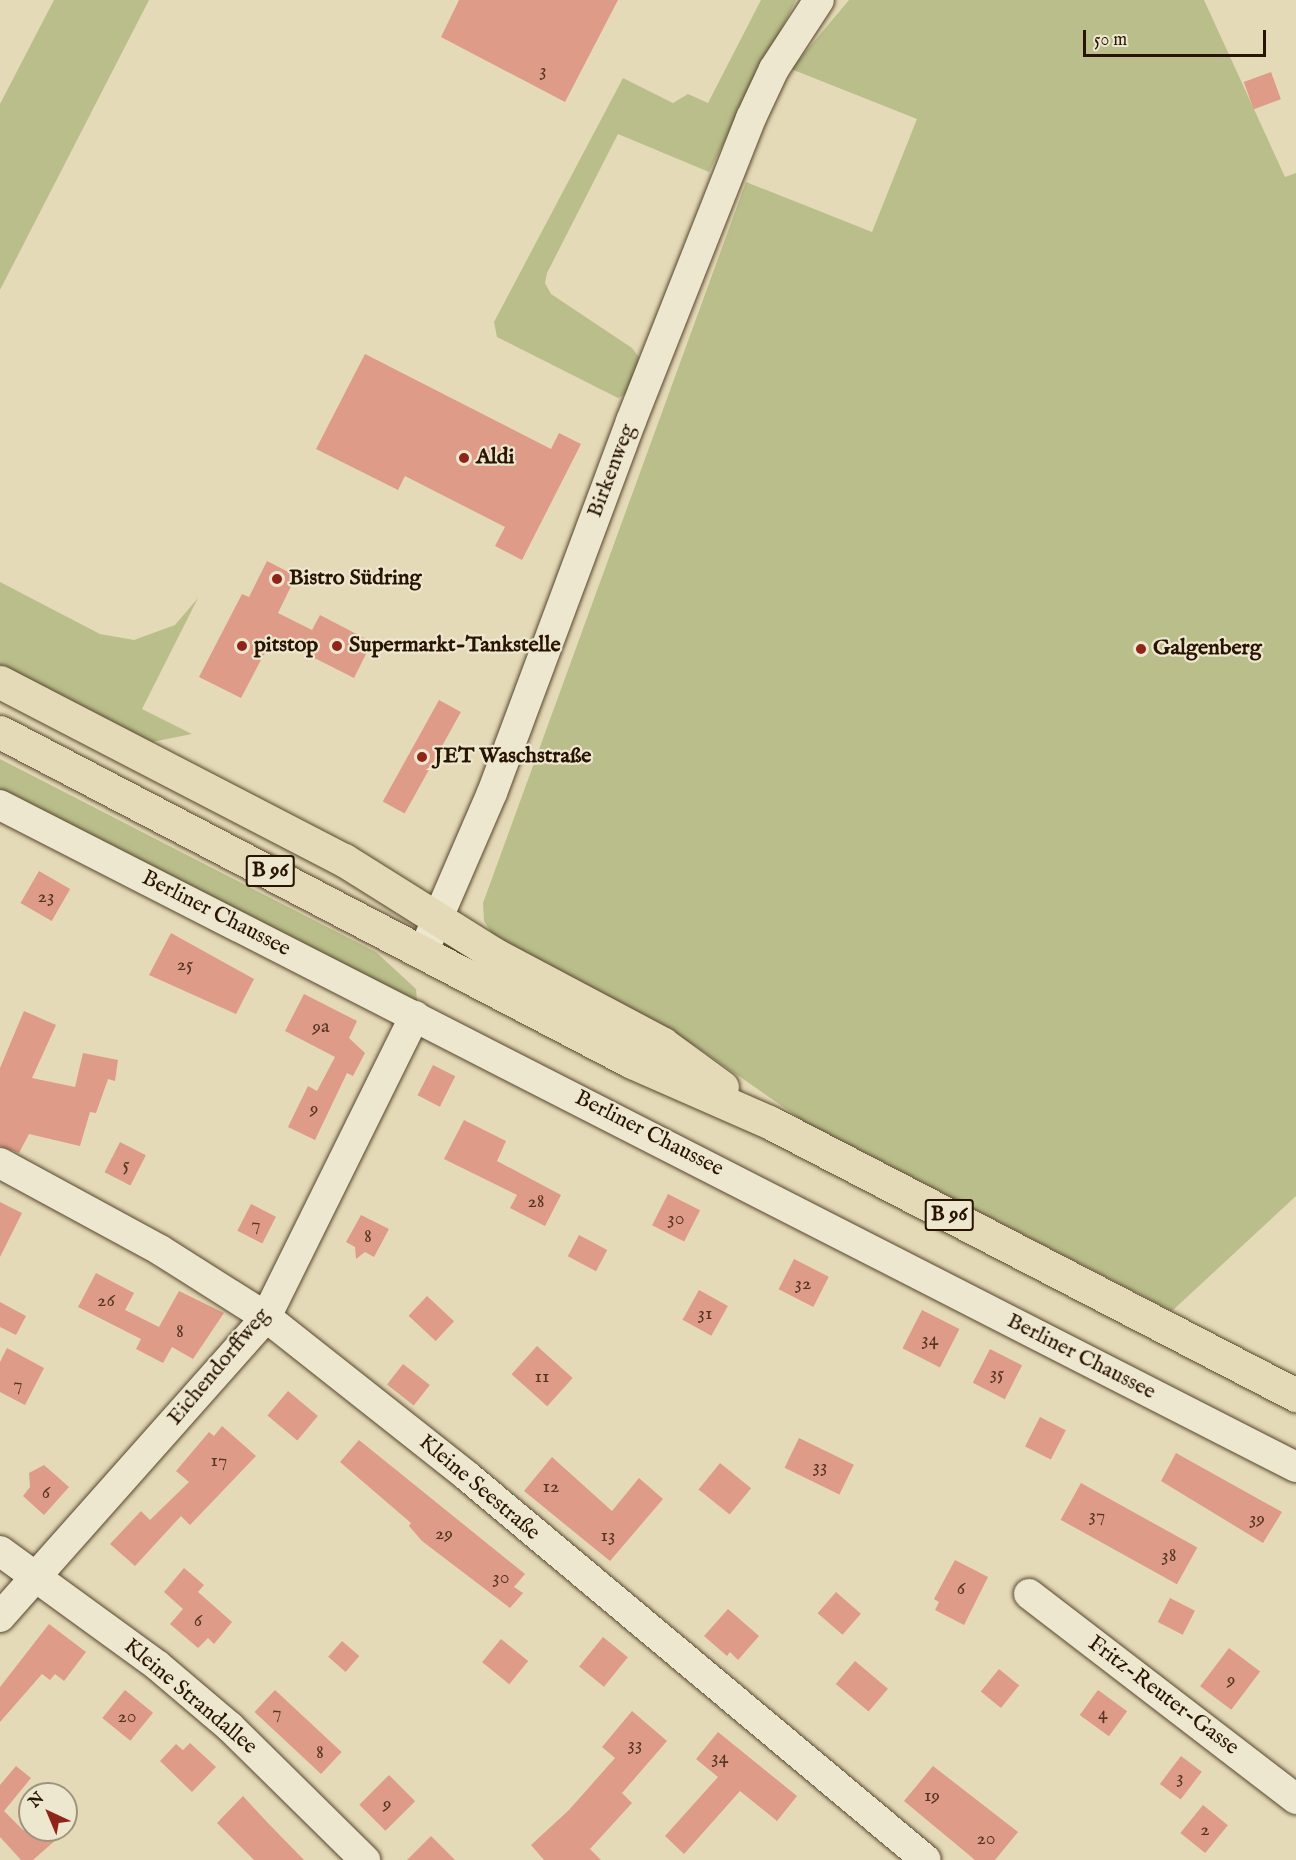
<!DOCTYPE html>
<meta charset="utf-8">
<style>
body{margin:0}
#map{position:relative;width:1296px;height:1860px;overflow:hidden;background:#e5dab7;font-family:"IM FELL English",serif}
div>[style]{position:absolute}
.green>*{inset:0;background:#babe8a}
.building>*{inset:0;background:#de9b87;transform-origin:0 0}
.roads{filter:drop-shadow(0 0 2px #57462e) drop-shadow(0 0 2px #57462e)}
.minor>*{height:30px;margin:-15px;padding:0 15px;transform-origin:15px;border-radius:15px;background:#eee7d0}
.major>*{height:33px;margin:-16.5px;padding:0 16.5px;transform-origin:16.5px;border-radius:16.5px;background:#e5dab7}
.dots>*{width:16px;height:16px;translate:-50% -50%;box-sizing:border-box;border:3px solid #eee7d0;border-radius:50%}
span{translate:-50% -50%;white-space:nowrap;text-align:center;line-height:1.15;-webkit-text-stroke:4.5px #eee7d0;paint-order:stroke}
.number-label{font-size:20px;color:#563622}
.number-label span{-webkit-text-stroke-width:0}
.shield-label span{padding:2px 4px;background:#eee7d0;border:2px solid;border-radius:4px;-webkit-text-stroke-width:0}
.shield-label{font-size:21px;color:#281400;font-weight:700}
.poi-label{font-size:22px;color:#281400;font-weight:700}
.left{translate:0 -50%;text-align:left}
.street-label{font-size:22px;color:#281400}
.north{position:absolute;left:18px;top:1782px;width:60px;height:60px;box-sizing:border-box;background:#eee7d0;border:2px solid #9f937d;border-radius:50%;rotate:316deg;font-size:16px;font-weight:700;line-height:24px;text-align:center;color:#281400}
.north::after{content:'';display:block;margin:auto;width:21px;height:27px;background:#8f2418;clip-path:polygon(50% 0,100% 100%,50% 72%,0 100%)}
.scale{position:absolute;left:1083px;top:30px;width:183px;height:27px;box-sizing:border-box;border:3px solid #281400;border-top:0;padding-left:8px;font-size:18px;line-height:21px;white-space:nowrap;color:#281400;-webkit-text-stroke:4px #eee7d0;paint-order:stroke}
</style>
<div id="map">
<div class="green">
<i style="clip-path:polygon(54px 0,149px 0,0 290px,0 104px)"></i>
<i style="clip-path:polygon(761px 0,796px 0,709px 172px,618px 134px,547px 273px,545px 283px,551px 294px,632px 348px,641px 360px,630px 392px,618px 398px,497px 337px,494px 322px,623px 78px,673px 103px,688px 94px,708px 103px)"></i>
<i style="clip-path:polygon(849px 0,1204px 0,1285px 177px,1296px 173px,1296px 1196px,1172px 1311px,805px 1122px,697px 1047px,495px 938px,484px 921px,483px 903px,746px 182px,872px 232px,917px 119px,791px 69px)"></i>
<i style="clip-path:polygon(0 582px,100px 634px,134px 640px,175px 625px,198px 598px,142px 709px,192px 734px,152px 742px,0 665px)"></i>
<i style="clip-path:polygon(0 759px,376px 952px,416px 989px,417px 1001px,358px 976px,0 794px)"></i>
</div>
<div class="building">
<i style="clip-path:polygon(459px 0,618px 0,565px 102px,441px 37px)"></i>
<i style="left:1271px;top:72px;width:29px;height:29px;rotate:70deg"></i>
<i style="clip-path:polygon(365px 354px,551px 449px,559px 433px,581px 444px,522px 560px,495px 546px,505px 527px,405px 476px,398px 490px,316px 449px)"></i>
<i style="clip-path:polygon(267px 561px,296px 576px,278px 613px,312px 630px,320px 615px,372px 642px,354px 678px,273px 637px,241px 698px,199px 677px,242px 594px,249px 597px)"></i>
<i style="left:439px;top:700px;width:25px;height:116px;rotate:29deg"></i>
<i style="left:39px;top:871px;width:36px;height:37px;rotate:30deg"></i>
<i style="clip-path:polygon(171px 933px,254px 979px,236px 1014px,149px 975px)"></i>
<i style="clip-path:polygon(304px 994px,357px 1021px,349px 1038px,365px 1053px,353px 1076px,347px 1073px,315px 1140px,288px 1127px,308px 1086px,317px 1091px,335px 1057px,285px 1031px)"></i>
<i style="clip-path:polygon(24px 1011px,56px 1025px,32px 1078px,75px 1087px,83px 1053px,118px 1060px,115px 1081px,108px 1079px,96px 1113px,90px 1112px,80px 1146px,29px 1134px,19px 1153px,0 1146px,0 1068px)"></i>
<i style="left:433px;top:1065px;width:25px;height:34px;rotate:27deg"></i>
<i style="clip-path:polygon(464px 1120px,506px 1141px,497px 1161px,561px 1195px,545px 1226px,510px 1208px,517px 1195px,444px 1159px)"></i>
<i style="left:120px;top:1142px;width:29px;height:34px;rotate:27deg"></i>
<i style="left:668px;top:1194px;width:36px;height:35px;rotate:27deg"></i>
<i style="clip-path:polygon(0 1202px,22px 1213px,0 1257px)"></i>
<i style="left:251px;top:1204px;width:28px;height:30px;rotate:27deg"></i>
<i style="clip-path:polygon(361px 1215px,389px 1229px,374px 1257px,365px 1252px,356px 1259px,355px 1247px,346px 1242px)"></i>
<i style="left:579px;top:1235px;width:32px;height:24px;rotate:28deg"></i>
<i style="left:794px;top:1259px;width:39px;height:34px;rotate:27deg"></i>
<i style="clip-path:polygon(96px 1273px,134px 1293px,125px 1310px,159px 1327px,179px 1291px,224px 1313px,193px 1359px,172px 1347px,163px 1363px,136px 1349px,141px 1339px,78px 1307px)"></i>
<i style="left:699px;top:1290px;width:33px;height:34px;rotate:29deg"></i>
<i style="left:427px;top:1296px;width:37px;height:27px;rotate:43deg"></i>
<i style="clip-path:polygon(0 1302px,26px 1316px,16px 1335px,0 1327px)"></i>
<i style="left:922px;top:1310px;width:42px;height:43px;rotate:27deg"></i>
<i style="left:537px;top:1346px;width:48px;height:38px;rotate:42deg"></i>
<i style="clip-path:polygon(7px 1348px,44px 1368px,25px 1405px,0 1392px,0 1362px)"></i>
<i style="left:990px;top:1349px;width:36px;height:38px;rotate:27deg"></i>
<i style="left:403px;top:1364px;width:34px;height:26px;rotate:38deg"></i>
<i style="left:288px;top:1391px;width:39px;height:32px;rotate:40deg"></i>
<i style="left:1040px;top:1417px;width:29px;height:33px;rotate:27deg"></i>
<i style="clip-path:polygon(222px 1426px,256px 1456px,190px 1525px,181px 1516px,135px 1566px,110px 1544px,141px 1511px,150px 1520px,189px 1482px,176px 1471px,209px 1432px,214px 1436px)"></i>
<i style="left:799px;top:1438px;width:61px;height:33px;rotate:26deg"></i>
<i style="clip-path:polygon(359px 1440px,525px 1574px,514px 1587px,523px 1593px,510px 1608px,422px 1541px,409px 1526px,411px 1523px,340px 1462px)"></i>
<i style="clip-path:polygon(1176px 1453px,1282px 1512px,1263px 1543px,1161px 1481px)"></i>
<i style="clip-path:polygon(552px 1457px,612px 1511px,639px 1478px,663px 1499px,610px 1561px,524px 1491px)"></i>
<i style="left:720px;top:1463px;width:40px;height:34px;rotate:39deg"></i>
<i style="clip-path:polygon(44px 1465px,69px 1487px,44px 1515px,23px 1496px,30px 1487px,29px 1473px)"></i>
<i style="left:1081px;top:1483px;width:133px;height:42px;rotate:29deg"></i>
<i style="clip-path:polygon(955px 1560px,988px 1577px,964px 1625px,935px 1610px,939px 1602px,934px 1599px)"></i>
<i style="clip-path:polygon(184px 1568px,204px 1585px,198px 1592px,232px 1622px,214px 1644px,208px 1638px,198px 1648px,170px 1624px,183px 1609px,164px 1592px)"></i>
<i style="left:836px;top:1592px;width:33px;height:28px;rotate:41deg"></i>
<i style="left:1170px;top:1598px;width:28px;height:27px;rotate:27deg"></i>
<i style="clip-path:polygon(728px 1609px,759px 1636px,738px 1660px,730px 1652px,727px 1656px,704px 1636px)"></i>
<i style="clip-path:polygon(49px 1624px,86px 1652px,64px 1681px,55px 1674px,50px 1680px,42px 1674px,0 1722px,0 1687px)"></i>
<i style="left:603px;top:1637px;width:32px;height:38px;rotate:39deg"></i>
<i style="left:501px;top:1639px;width:35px;height:30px;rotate:39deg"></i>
<i style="left:342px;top:1641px;width:23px;height:21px;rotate:41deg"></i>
<i style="left:1229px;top:1648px;width:39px;height:48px;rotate:37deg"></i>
<i style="left:855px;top:1661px;width:43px;height:30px;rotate:40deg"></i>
<i style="left:999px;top:1669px;width:26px;height:29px;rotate:39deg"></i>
<i style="left:125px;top:1690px;width:36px;height:36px;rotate:39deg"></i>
<i style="left:275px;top:1690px;width:91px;height:30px;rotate:43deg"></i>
<i style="left:1098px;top:1690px;width:36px;height:31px;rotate:36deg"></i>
<i style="clip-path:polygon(632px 1711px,667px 1741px,622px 1793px,632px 1803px,590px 1849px,601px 1860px,544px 1860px,531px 1845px,569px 1810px,615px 1758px,602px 1747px)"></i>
<i style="clip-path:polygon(718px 1732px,797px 1796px,777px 1821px,740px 1791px,684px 1854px,665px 1836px,718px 1777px,696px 1759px)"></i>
<i style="clip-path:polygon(190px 1743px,216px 1767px,192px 1792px,160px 1761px,176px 1744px,183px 1750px)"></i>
<i style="left:1181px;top:1756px;width:26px;height:35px;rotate:37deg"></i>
<i style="clip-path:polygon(16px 1766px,31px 1778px,4px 1811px,23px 1830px,67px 1830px,33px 1860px,21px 1860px,0 1837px,0 1785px)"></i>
<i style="clip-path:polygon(933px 1766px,1018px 1832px,995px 1860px,975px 1860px,904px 1801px)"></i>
<i style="left:389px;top:1775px;width:37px;height:42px;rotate:45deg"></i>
<i style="clip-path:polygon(243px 1796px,266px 1821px,304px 1860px,254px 1860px,217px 1823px)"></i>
<i style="left:1203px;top:1805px;width:32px;height:36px;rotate:39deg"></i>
<i style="clip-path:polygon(431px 1836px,455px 1860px,407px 1860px)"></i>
</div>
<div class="roads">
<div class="minor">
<i style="left:0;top:805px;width:1455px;rotate:27.06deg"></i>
<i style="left:424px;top:950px;width:171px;rotate:-66.6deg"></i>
<i style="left:492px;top:793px;width:397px;rotate:-69.5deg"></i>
<i style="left:631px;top:421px;width:326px;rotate:-68.4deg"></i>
<i style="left:751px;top:118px;width:54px;rotate:-64.9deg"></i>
<i style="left:774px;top:69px;width:82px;rotate:-56.9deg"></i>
<i style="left:0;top:1163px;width:182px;rotate:28.5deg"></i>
<i style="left:160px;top:1250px;width:125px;rotate:32.3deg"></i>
<i style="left:266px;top:1317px;width:256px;rotate:38.3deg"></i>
<i style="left:467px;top:1476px;width:598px;rotate:39.92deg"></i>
<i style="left:0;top:1551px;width:195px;rotate:36deg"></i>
<i style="left:158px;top:1666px;width:94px;rotate:40.3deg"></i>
<i style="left:230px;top:1727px;width:190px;rotate:44.6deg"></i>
<i style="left:1029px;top:1594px;width:337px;rotate:37.5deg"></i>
<i style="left:0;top:1617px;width:401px;rotate:-48.4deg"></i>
<i style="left:266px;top:1317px;width:336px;rotate:-63.7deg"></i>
</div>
<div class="major">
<i style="left:0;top:682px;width:387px;rotate:27.4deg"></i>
<i style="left:344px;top:860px;width:177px;rotate:32.1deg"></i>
<i style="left:494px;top:954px;width:191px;rotate:28deg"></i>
<i style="left:663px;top:1044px;width:73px;rotate:36.1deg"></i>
<i style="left:0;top:732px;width:713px;rotate:27.57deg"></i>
<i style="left:632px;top:1062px;width:150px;rotate:23.7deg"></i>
<i style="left:769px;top:1122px;width:594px;rotate:27.39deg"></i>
</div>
</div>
<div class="dots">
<i style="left:464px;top:458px;background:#8f2418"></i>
<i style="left:277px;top:579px;background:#8f2418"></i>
<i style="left:242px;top:646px;background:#8f2418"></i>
<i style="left:337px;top:646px;background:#8f2418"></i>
<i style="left:1141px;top:649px;background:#8f2418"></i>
<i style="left:422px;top:757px;background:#8f2418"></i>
</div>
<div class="number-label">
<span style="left:543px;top:70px">3</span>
<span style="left:46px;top:896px">23</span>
<span style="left:185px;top:964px">25</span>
<span style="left:321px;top:1026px">9a</span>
<span style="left:314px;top:1108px">9</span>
<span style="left:126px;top:1164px">5</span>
<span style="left:536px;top:1201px">28</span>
<span style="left:676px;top:1218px">30</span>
<span style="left:256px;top:1224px">7</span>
<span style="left:368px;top:1236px">8</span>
<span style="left:803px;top:1283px">32</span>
<span style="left:106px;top:1300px">26</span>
<span style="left:705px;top:1313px">31</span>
<span style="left:180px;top:1331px">8</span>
<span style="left:930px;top:1339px">34</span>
<span style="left:997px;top:1373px">35</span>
<span style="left:542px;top:1376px">11</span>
<span style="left:18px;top:1384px">7</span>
<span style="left:219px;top:1460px">17</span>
<span style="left:820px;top:1466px">33</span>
<span style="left:551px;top:1486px">12</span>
<span style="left:46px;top:1492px">6</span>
<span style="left:1097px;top:1515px">37</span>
<span style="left:1257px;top:1518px">39</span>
<span style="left:444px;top:1533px">29</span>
<span style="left:608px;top:1535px">13</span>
<span style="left:1169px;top:1555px">38</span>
<span style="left:501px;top:1577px">30</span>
<span style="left:961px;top:1588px">6</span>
<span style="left:198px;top:1620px">6</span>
<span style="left:1231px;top:1679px">9</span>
<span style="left:277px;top:1712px">7</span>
<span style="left:1103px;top:1713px">4</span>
<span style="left:127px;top:1716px">20</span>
<span style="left:635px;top:1744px">33</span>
<span style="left:320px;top:1752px">8</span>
<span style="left:720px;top:1757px">34</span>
<span style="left:1180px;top:1777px">3</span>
<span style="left:932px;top:1795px">19</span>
<span style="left:387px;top:1803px">9</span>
<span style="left:1205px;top:1829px">2</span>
<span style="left:986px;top:1838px">20</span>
</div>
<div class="shield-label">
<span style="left:270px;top:871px">B 96</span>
<span style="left:949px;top:1215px">B 96</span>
</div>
<div class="poi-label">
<span class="left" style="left:476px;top:458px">Aldi</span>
<span class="left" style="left:289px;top:579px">Bistro Südring</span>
<span class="left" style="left:254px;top:646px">pitstop</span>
<span class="left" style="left:349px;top:646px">Supermarkt-Tankstelle</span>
<span class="left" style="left:1153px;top:649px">Galgenberg</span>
<span class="left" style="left:434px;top:757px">JET Waschstraße</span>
</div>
<div class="street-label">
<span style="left:612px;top:471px;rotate:-69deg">Birkenweg</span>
<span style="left:216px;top:914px;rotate:27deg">Berliner Chaussee</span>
<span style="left:649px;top:1134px;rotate:27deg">Berliner Chaussee</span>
<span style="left:1081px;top:1357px;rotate:27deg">Berliner Chaussee</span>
<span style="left:219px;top:1367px;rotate:-50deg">Eichendorffweg</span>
<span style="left:479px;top:1488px;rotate:40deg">Kleine Seestraße</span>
<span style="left:1163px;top:1696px;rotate:37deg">Fritz-Reuter-Gasse</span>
<span style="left:190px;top:1697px;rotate:40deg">Kleine Strandallee</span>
</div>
<div class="north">N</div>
<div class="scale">50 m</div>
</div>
